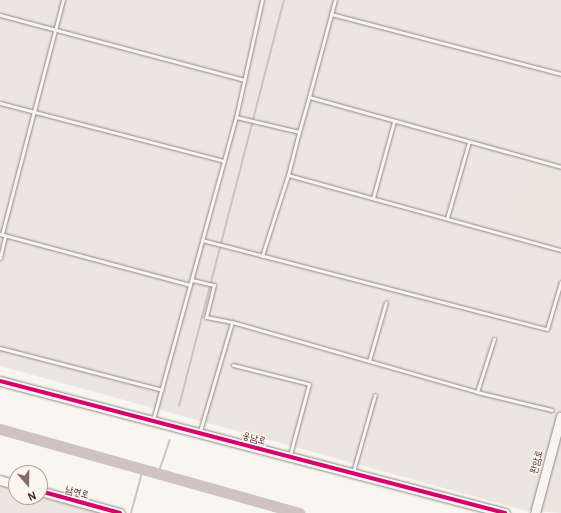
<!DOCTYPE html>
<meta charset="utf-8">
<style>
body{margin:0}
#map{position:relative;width:561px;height:513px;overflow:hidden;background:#f8f6f0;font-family:Pangolin,"Poor Story",sans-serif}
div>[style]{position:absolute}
.built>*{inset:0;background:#ebe6df}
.green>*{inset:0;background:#ece5de}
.stream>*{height:2px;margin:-1px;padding:0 1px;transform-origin:1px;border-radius:1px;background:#d0c3bf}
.river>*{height:11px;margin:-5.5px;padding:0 5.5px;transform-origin:5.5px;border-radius:5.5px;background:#d0c3bf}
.roads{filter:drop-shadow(0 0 1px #918787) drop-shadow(0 0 1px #918787)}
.lane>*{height:3px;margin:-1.5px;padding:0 1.5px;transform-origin:1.5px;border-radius:1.5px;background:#f6f5f1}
.secondary>*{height:9px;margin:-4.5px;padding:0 4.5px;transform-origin:4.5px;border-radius:4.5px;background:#f6f5f1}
.cycleway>*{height:4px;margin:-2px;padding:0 2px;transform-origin:2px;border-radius:2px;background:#d6006c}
span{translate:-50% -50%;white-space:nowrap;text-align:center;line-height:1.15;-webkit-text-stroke:3px #fbf7ec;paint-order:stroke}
.street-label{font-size:10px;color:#4a1f2b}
.north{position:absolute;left:8px;top:465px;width:40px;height:40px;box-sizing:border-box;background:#fbf7ec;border:1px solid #b4a19f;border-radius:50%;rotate:160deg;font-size:11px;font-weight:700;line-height:16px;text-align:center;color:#4a1f2b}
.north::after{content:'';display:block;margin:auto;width:14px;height:18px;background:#876a70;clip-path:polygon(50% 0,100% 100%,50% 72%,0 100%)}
</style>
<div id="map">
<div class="built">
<i style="clip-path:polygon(0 0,561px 0,561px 513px,524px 510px,0 366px)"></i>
<i style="clip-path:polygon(0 486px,16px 490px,16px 497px,40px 497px,100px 513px,0 513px)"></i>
</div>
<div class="green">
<i style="clip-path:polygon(538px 168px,561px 174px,561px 225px,556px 242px,521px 233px,526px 215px,519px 213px,529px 183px,533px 184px)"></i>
<i style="clip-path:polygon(561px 469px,561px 510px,556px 509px,552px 503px)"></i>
</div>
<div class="stream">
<i style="left:179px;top:406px;width:419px;rotate:-75.5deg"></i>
<i style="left:158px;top:474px;width:36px;rotate:-71deg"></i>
<i style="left:131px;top:513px;width:46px;rotate:-74.7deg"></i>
</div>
<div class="river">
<i style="left:0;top:429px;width:311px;rotate:15.7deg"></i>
</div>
<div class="roads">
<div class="lane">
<i style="left:262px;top:0;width:120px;rotate:102.5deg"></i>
<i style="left:236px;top:117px;width:65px;rotate:13.4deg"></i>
<i style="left:299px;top:132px;width:44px;rotate:104.3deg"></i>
<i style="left:288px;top:175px;width:283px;rotate:15.4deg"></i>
<i style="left:331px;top:14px;width:238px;rotate:14.6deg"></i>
<i style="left:0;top:15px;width:253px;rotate:14.9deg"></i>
<i style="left:309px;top:97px;width:100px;rotate:-75deg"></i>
<i style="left:0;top:103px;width:231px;rotate:14.5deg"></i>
<i style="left:299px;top:132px;width:36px;rotate:-74deg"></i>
<i style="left:309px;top:97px;width:262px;rotate:15.5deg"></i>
<i style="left:373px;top:198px;width:80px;rotate:-74.7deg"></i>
<i style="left:447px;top:218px;width:79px;rotate:-73.9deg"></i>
<i style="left:0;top:234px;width:197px;rotate:15deg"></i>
<i style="left:2px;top:234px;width:242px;rotate:-75.4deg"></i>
<i style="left:202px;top:240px;width:356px;rotate:14.5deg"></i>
<i style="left:547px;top:329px;width:49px;rotate:-73.4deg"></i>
<i style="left:262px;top:256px;width:85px;rotate:-72.2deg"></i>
<i style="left:0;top:258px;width:23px;rotate:-77deg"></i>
<i style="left:192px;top:280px;width:23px;rotate:13deg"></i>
<i style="left:214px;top:285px;width:33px;rotate:104deg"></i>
<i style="left:206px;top:317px;width:26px;rotate:11deg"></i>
<i style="left:232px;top:322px;width:255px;rotate:15.9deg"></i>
<i style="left:477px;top:392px;width:77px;rotate:13.5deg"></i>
<i style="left:0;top:348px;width:167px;rotate:14.5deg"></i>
<i style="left:369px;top:361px;width:61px;rotate:-73.9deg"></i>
<i style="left:233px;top:365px;width:78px;rotate:14deg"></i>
<i style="left:309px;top:384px;width:73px;rotate:105deg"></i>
<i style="left:477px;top:392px;width:56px;rotate:-72.2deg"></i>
<i style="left:153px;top:420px;width:314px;rotate:-74.7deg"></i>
<i style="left:200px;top:431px;width:114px;rotate:-73.6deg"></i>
<i style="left:353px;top:472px;width:80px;rotate:-74.1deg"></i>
</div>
<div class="secondary">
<i style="left:0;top:381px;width:522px;rotate:14.65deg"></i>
<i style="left:0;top:480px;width:17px;rotate:17deg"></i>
<i style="left:40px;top:491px;width:83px;rotate:15.4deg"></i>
<i style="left:535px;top:513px;width:100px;rotate:-75deg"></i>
</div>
</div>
<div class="cycleway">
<i style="left:0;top:381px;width:522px;rotate:14.65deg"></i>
<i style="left:40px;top:491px;width:83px;rotate:15.4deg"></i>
</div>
<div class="street-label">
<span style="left:254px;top:439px;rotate:15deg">웅남로</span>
<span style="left:537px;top:462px;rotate:-75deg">완암로</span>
<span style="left:77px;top:493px;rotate:15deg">남면로</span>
</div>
<div class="north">N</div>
</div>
